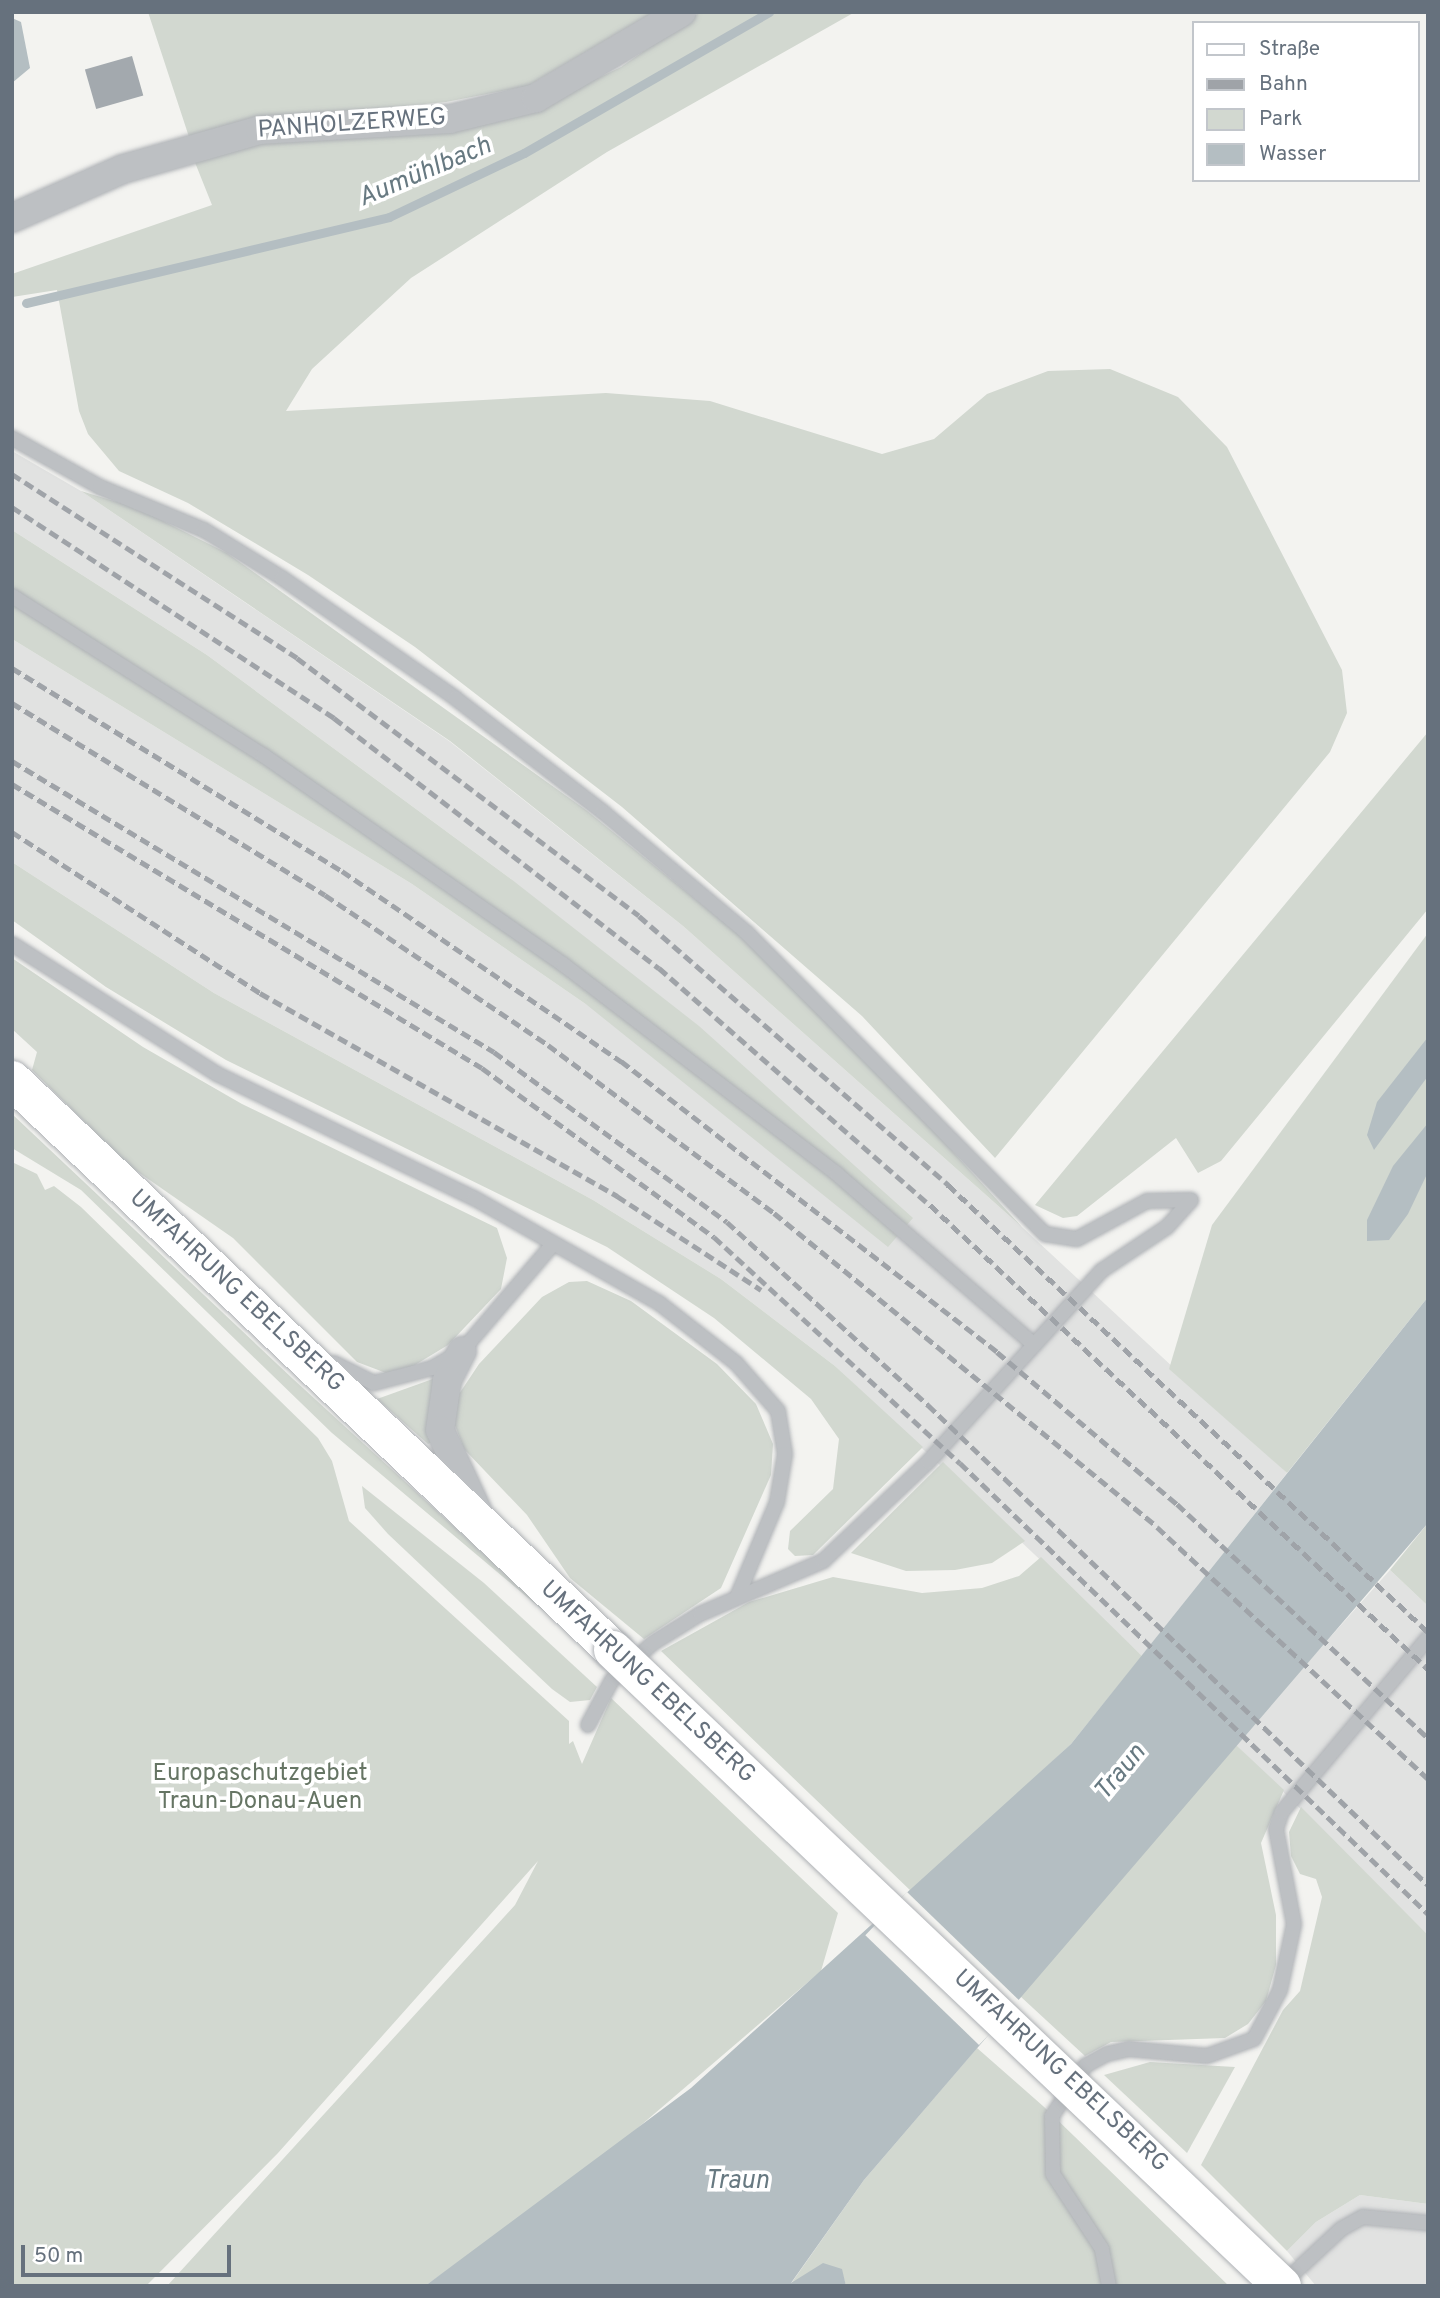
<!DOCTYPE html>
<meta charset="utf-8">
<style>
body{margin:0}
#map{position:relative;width:1440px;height:2298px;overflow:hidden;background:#f3f3f0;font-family:Overpass,sans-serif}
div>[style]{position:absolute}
.built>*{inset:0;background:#e1e2e1}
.green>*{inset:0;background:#d2d8d0}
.water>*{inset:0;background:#b4bec2}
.pier>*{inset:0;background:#f3f3f0;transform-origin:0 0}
.stream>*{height:9px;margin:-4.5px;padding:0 4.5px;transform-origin:4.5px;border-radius:4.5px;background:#b4bec2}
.building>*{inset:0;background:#a3a9ae;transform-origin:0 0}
.roads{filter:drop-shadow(0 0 2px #afb2b6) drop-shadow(0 0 2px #afb2b6)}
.lane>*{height:14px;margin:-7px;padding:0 7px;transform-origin:7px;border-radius:7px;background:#bdc0c3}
.street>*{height:28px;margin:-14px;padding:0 14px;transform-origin:14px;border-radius:14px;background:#bdc0c3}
.primary>*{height:38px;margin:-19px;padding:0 19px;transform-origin:19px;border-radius:19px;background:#fff}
.rail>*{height:5px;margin-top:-2.5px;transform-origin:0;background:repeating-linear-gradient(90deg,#9fa3a8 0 10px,transparent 0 15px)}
.bridges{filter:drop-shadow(0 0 2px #afb2b6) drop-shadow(0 0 2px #afb2b6)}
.primary-bridge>*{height:38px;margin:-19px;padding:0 19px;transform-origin:19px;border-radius:19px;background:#fff}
span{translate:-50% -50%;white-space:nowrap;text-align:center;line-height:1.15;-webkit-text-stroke:7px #fff;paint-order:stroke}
.street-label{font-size:24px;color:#66717d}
.park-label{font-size:24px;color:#667564}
.water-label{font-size:26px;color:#677981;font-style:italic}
.frame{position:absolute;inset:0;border:14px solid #66717d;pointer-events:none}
.legend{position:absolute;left:1192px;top:21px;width:228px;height:161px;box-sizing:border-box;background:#fff;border:2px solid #c2c6cb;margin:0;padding:9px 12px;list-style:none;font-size:21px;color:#66717d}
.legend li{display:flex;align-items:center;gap:14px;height:35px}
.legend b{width:35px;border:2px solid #c2c6cb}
.scale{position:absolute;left:21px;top:2245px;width:210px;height:32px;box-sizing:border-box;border:4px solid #66717d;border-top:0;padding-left:9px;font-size:21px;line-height:24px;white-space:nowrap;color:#66717d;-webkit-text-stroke:5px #fff;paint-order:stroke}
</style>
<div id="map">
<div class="built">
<i style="clip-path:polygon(12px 451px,81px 491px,449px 741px,683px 926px,1022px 1227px,1287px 1473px,1142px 1656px,835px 1366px,721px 1279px,593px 1200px,214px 993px,12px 862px,12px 639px,412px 884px,587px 1005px,511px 879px,207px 655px,12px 530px)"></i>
<i style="clip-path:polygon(1390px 1570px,1428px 1606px,1428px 1935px,1235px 1744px)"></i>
<i style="clip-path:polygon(1360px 2195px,1428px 2204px,1428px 2286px,1316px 2286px,1287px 2251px,1316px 2222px)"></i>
</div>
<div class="green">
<i style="clip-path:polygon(148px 12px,654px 12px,528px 86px,446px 102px,259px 120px,189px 137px)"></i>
<i style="clip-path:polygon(700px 12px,855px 12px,607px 152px,411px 278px,312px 369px,286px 411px,606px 393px,710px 401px,882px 454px,934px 439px,987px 394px,1048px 371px,1110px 369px,1178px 397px,1227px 447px,1342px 670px,1347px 713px,1330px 752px,995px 1158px,862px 1016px,622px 807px,415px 647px,308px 575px,188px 503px,119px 471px,88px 434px,79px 411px,57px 290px,12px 297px,12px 274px,212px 205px,192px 155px,263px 137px,541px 105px,621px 67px)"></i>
<i style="clip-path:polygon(81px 491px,137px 508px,227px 553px,586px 810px,736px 932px,848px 1037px,1022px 1227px,683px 926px,450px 741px)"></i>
<i style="clip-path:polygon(12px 530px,207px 655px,511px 879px,699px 1026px,913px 1218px,888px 1247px,587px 1005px,412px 884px,12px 639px)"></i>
<i style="clip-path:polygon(1428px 732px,1428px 909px,1221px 1161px,1198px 1173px,1176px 1138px,1077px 1216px,1063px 1218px,1035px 1205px)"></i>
<i style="clip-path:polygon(12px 862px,214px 993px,593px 1200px,721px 1279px,835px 1366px,923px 1447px,813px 1555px,795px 1556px,788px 1549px,790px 1531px,833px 1489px,839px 1439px,811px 1399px,714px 1318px,607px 1247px,226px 1060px,106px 987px,12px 920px)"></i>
<i style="clip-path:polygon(1428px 933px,1428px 1297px,1287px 1473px,1169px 1369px,1212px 1225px)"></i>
<i style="clip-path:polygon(12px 958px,143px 1047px,242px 1104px,497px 1228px,507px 1258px,501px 1289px,448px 1345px,410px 1368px,386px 1373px,357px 1362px,233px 1238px,128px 1165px,32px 1070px,37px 1052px,12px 1029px)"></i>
<i style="clip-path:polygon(12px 1114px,292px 1378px,578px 1640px,332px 1433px,81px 1190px,12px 1148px)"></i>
<i style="clip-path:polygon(12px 1162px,37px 1174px,45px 1190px,54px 1186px,81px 1207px,318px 1438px,332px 1461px,349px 1521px,569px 1721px,569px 1744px,573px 1741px,582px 1764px,611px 1698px,838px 1913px,821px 1971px,591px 2168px,425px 2286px,167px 2286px,515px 1905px,538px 1861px,278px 2153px,146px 2286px,12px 2286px)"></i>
<i style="clip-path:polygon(587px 1281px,631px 1301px,717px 1364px,756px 1404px,773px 1444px,771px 1475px,721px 1588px,644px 1639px,570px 1578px,527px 1515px,464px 1449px,454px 1423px,457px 1397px,479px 1364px,542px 1297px,569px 1282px)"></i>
<i style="clip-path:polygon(441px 1376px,432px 1442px,428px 1444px,377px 1399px)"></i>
<i style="clip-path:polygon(943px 1462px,1025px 1541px,992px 1563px,955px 1570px,906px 1571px,851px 1553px)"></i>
<i style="clip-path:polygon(362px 1486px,484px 1583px,597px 1687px,590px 1700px,570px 1702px,552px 1689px,388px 1534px,365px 1508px)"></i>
<i style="clip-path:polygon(1428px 1523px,1428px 1606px,1390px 1570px)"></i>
<i style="clip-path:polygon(1041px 1557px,1142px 1656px,1071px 1744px,912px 1892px,661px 1651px,749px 1602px,833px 1577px,922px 1593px,982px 1588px,1019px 1576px)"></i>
<i style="clip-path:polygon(1235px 1744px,1284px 1790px,1261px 1843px,1276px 1915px,1276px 1965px,1266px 2001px,1248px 2024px,1225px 2038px,1111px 2042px,1085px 2056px,1020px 1996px)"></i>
<i style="clip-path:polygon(1301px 1807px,1428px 1935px,1428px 2204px,1360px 2195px,1316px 2222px,1287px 2251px,1201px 2165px,1283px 2010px,1300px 1991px,1322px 1897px,1316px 1879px,1300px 1874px,1291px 1856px,1289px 1832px)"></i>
<i style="clip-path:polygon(977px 2048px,1043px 2106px,1229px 2286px,846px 2286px,841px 2269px,790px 2285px,864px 2180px)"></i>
<i style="clip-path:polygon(1150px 2062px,1235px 2067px,1187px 2153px,1104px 2075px)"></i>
</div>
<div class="water">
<i style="clip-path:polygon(12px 18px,21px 22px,30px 68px,12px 83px)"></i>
<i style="clip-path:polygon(1428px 1037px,1428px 1076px,1374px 1150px,1367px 1135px,1377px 1102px)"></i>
<i style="clip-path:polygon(1428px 1123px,1428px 1172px,1408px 1214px,1389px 1240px,1367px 1241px,1367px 1220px,1393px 1166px)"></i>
<i style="clip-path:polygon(1428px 1297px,1428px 1523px,864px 2180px,791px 2283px,823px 2263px,842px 2269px,846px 2286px,425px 2286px,691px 2088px,1071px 1744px)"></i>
</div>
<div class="pier">
<i style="left:907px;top:1892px;width:158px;height:60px;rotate:44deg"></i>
</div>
<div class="stream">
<i style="left:26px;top:303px;width:373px;rotate:-13.3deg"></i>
<i style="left:389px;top:217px;width:149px;rotate:-25.4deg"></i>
<i style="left:524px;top:153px;width:283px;rotate:-29.9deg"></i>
</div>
<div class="building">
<i style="left:132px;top:56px;width:41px;height:49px;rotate:74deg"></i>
</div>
<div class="roads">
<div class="lane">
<i style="left:12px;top:438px;width:101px;rotate:29.1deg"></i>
<i style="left:100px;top:487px;width:113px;rotate:22.5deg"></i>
<i style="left:204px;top:530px;width:92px;rotate:31.6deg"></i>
<i style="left:282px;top:578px;width:211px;rotate:34.7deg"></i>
<i style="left:455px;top:698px;width:187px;rotate:37.6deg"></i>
<i style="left:603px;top:812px;width:188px;rotate:40deg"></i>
<i style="left:747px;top:933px;width:424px;rotate:45.3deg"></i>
<i style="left:1045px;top:1234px;width:32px;rotate:9deg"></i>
<i style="left:1077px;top:1239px;width:80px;rotate:-28.5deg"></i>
<i style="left:1147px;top:1201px;width:44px;rotate:-1.3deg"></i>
<i style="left:12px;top:596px;width:297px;rotate:32.4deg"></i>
<i style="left:263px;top:755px;width:367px;rotate:34.9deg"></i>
<i style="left:564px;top:965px;width:344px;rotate:37.4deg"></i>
<i style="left:837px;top:1174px;width:258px;rotate:40.9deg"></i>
<i style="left:12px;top:944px;width:243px;rotate:32.4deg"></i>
<i style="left:217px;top:1074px;width:285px;rotate:25.8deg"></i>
<i style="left:474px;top:1198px;width:213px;rotate:29.6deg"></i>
<i style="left:659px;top:1303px;width:98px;rotate:37.9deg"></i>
<i style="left:736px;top:1363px;width:64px;rotate:48.8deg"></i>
<i style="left:778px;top:1411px;width:44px;rotate:80.8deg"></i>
<i style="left:785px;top:1454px;width:49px;rotate:99.5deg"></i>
<i style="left:777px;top:1502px;width:103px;rotate:112.8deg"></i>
<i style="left:334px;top:1363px;width:45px;rotate:26.6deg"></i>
<i style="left:374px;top:1383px;width:60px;rotate:-14.5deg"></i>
<i style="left:432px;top:1368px;width:34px;rotate:-30deg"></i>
<i style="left:462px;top:1351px;width:140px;rotate:-49.6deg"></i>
<i style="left:588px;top:1725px;width:51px;rotate:-61.9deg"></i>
<i style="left:612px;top:1680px;width:55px;rotate:-42.1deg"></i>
<i style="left:653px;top:1643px;width:55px;rotate:-31.7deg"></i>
<i style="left:700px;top:1614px;width:134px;rotate:-23.3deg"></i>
<i style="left:823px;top:1561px;width:144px;rotate:-43.3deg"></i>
<i style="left:928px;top:1462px;width:258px;rotate:-47.8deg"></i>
<i style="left:1101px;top:1271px;width:79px;rotate:-33.7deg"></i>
<i style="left:1167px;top:1227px;width:36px;rotate:-48deg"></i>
<i style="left:1281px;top:2285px;width:82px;rotate:-43deg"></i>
<i style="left:1341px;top:2229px;width:25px;rotate:-29deg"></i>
<i style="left:1363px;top:2217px;width:65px;rotate:5.3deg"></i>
<i style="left:1109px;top:2286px;width:38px;rotate:-101deg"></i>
<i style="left:1102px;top:2249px;width:90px;rotate:-123.2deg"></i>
<i style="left:1053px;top:2174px;width:58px;rotate:-91deg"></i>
<i style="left:1052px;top:2116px;width:60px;rotate:-56.6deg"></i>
<i style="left:1085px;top:2066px;width:25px;rotate:-29deg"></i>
<i style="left:1107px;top:2054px;width:23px;rotate:-13deg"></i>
<i style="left:1129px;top:2049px;width:78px;rotate:5.1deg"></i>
<i style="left:1207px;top:2056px;width:50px;rotate:-19.9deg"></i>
<i style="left:1254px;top:2039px;width:55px;rotate:-62deg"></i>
<i style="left:1280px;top:1990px;width:67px;rotate:-78deg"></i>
<i style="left:1294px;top:1924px;width:97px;rotate:-100.7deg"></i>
<i style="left:1276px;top:1829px;width:18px;rotate:-71deg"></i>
<i style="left:1282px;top:1812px;width:227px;rotate:-50deg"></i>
</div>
<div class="street">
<i style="left:12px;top:218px;width:121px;rotate:-23.8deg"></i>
<i style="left:123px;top:169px;width:142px;rotate:-15.9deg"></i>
<i style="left:260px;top:130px;width:190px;rotate:-3.3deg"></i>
<i style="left:450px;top:119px;width:89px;rotate:-13.7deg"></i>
<i style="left:536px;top:98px;width:169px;rotate:-30.5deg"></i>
<i style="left:462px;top:1351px;width:34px;rotate:117deg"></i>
<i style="left:447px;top:1381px;width:49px;rotate:98.1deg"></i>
<i style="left:440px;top:1430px;width:96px;rotate:65.3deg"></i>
</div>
<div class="primary">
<i style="left:12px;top:1080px;width:828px;rotate:43.48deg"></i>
</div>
</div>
<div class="rail">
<i style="left:12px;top:474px;width:339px;rotate:32.8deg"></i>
<i style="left:297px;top:658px;width:428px;rotate:37deg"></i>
<i style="left:639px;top:916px;width:410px;rotate:41deg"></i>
<i style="left:948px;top:1185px;width:656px;rotate:42.96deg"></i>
<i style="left:12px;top:507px;width:385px;rotate:33.2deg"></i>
<i style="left:334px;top:718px;width:410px;rotate:37.6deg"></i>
<i style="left:659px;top:968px;width:360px;rotate:41.2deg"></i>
<i style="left:930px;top:1205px;width:681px;rotate:42.98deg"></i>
<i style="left:12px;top:668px;width:387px;rotate:31.6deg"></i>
<i style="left:342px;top:871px;width:338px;rotate:34.3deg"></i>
<i style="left:621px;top:1061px;width:475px;rotate:37.7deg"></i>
<i style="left:997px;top:1352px;width:236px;rotate:40.2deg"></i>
<i style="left:1177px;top:1504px;width:343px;rotate:43deg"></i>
<i style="left:12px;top:703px;width:367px;rotate:31.5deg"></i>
<i style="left:325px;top:895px;width:269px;rotate:33.9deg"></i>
<i style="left:548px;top:1045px;width:282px;rotate:36.6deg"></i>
<i style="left:774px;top:1213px;width:495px;rotate:39.3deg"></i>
<i style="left:1157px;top:1527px;width:370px;rotate:42.9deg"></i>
<i style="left:12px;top:761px;width:563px;rotate:31.12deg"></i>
<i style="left:494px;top:1052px;width:288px;rotate:36.1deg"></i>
<i style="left:727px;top:1222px;width:272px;rotate:42.3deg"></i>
<i style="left:928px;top:1405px;width:693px;rotate:43.83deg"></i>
<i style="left:12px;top:784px;width:549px;rotate:31.14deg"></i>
<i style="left:482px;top:1068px;width:287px;rotate:36.1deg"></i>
<i style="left:714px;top:1237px;width:334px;rotate:42.6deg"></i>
<i style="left:960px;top:1463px;width:650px;rotate:43.94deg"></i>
<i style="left:12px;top:832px;width:296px;rotate:33deg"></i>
<i style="left:260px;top:993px;width:411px;rotate:29.6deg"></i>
<i style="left:617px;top:1196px;width:172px;rotate:33.1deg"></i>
</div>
<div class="bridges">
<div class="primary-bridge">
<i style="left:613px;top:1650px;width:923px;rotate:43.55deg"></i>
</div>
</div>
<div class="street-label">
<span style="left:352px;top:125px;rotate:-4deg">PANHOLZERWEG</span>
<span style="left:236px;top:1292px;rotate:43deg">UMFAHRUNG EBELSBERG</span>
<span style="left:647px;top:1683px;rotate:43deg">UMFAHRUNG EBELSBERG</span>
<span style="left:1060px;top:2072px;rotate:43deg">UMFAHRUNG EBELSBERG</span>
</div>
<div class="park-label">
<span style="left:260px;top:1789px">Europaschutzgebiet<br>Traun-Donau-Auen</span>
</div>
<div class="water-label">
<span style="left:425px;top:173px;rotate:-23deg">Aumühlbach</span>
<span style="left:1121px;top:1773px;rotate:-50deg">Traun</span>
<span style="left:737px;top:2182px">Traun</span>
</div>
<div class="frame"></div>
<ul class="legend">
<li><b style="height:9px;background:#fff"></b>Straße</li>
<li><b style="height:9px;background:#9fa3a8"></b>Bahn</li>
<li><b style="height:19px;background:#d2d8d0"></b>Park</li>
<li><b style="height:19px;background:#b4bec2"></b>Wasser</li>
</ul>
<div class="scale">50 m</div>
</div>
